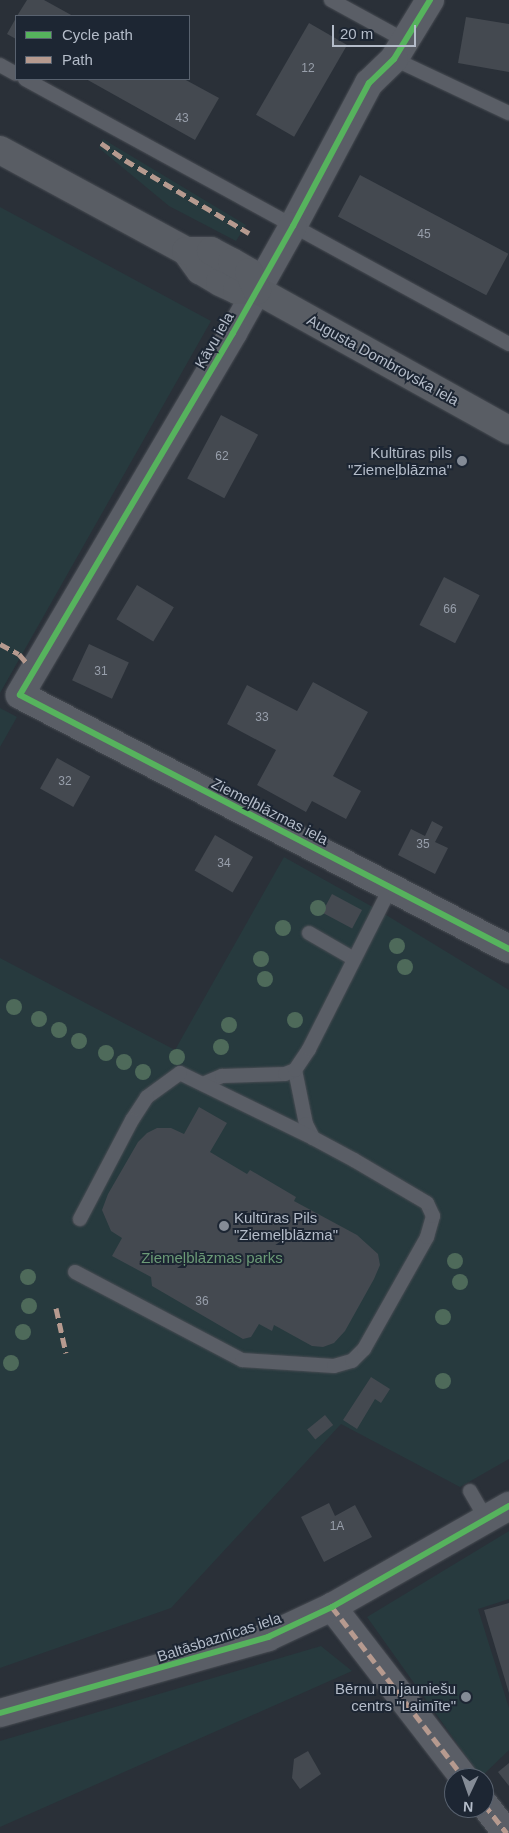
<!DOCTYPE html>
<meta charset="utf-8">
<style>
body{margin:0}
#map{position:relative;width:509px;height:1833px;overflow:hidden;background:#2a3038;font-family:Helvetica,sans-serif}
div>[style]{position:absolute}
.green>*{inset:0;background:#273a3e}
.building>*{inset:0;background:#444950;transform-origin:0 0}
.roads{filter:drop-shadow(0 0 1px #484c53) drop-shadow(0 0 1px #484c53)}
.service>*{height:14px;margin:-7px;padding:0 7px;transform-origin:7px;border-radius:7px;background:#5a5e66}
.minor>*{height:28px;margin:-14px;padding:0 14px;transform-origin:14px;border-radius:14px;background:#5a5e66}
.tertiary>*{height:28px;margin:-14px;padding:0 14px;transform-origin:14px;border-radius:14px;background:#5a5e66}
.secondary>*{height:28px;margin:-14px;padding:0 14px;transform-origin:14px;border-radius:14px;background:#595d64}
.quiet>*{height:5px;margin-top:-2.5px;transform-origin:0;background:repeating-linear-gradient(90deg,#b69a8f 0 10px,transparent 0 15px)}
.cycleway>*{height:6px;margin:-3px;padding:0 3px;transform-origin:3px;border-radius:3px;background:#56b35d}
.trees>*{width:16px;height:16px;margin:-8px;border-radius:50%;background:#4e6a5a}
.dots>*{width:14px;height:14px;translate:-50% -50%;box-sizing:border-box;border:2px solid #1d2633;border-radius:50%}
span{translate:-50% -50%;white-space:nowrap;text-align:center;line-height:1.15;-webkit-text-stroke:4px #1d2633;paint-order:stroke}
.number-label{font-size:12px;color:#989fab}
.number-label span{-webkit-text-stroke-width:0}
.street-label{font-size:15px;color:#b4bcc9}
.poi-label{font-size:15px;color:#b4bcc9}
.right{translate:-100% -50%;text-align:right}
.left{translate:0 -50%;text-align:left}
.park-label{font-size:15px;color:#6b9a76}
.legend{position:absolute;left:15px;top:15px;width:175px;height:65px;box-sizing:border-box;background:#1d2633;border:1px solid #59626f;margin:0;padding:6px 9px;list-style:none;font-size:15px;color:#b4bcc9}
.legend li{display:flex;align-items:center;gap:10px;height:25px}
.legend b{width:25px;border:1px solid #59626f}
.north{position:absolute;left:444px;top:1768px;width:50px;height:50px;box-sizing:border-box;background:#1d2633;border:1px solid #59626f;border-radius:50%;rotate:183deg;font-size:14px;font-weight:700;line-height:20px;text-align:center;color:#b4bcc9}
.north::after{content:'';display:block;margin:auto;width:18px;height:22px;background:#848b96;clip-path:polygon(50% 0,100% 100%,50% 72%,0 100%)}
.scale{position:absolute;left:332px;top:25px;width:84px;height:22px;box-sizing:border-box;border:2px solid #b4bcc9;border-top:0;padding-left:6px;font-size:15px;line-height:18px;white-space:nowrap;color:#b4bcc9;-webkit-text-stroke:4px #1d2633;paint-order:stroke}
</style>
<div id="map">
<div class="green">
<i style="clip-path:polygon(103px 139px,246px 225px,236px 241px,169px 206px,99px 148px)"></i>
<i style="clip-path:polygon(0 207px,211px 321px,0 693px)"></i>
<i style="clip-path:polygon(0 708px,17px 717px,0 747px)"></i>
<i style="clip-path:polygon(284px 857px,378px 910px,509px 990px,509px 1459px,460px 1487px,341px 1424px,171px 1608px,0 1668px,0 958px,175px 1050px)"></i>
<i style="clip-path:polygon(509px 1531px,509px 1599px,478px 1609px,509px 1708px,509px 1750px,481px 1777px,367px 1617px)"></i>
<i style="clip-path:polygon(321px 1646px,352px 1671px,0 1827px,0 1741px)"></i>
</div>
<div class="building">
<i style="clip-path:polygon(27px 0,44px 0,73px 16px,17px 16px)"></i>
<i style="clip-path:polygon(466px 17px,509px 24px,509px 72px,458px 63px)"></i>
<i style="clip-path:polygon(16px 18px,16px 39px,7px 34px)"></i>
<i style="left:309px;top:23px;width:44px;height:106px;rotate:30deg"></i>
<i style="clip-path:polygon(86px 79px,184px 79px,219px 98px,195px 140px)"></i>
<i style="left:360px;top:175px;width:168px;height:47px;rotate:28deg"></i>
<i style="left:221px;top:415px;width:42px;height:72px;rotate:28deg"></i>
<i style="left:444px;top:577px;width:40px;height:54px;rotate:27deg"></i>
<i style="left:137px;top:585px;width:43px;height:40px;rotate:31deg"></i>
<i style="left:89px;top:644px;width:44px;height:40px;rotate:25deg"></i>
<i style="clip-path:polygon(313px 682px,368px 712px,333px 776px,361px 791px,346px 819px,312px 801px,306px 812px,257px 785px,276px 750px,227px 724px,247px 685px,297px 711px)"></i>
<i style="left:57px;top:758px;width:38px;height:35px;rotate:29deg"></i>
<i style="clip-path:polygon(432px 821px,443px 827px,435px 842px,448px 848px,435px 874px,398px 855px,411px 829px,425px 836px)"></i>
<i style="left:215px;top:835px;width:44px;height:41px;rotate:30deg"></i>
<i style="left:332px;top:894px;width:34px;height:21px;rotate:28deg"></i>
<i style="clip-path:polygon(199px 1107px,227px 1123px,210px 1152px,247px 1174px,250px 1170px,296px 1197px,294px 1201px,357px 1235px,378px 1254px,380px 1265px,374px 1279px,345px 1331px,334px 1343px,323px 1347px,312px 1346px,274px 1325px,272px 1331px,259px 1324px,251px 1337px,243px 1339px,152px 1286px,151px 1277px,112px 1256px,122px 1238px,111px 1231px,102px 1210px,108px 1194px,138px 1142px,147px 1133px,157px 1128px,171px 1128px,184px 1134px)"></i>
<i style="clip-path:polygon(371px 1377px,390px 1389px,381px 1403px,375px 1399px,357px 1429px,343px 1420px)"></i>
<i style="left:325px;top:1415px;width:13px;height:23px;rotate:51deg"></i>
<i style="clip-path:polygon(329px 1503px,335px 1516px,355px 1505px,372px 1537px,324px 1562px,301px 1517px)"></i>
<i style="clip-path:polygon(509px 1603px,509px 1693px,484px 1610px)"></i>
<i style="clip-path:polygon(308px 1751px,321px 1774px,300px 1789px,292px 1778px,294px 1759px)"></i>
<i style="clip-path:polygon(509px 1763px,509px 1786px,498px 1772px)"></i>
</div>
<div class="roads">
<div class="service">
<i style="left:331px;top:0;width:85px;rotate:28.7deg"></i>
<i style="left:394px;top:59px;width:127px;rotate:25.2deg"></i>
<i style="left:0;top:65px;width:18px;rotate:29deg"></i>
<i style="left:25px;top:79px;width:552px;rotate:28.7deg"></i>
<i style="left:309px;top:933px;width:52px;rotate:30deg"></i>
<i style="left:295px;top:1070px;width:55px;rotate:78.5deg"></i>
<i style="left:306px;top:1124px;width:16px;rotate:63deg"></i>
<i style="left:203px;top:1084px;width:21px;rotate:-23deg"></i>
<i style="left:222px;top:1076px;width:63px;rotate:-1.8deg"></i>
<i style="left:285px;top:1074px;width:11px;rotate:-22deg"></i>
<i style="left:295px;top:1070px;width:25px;rotate:-56deg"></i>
<i style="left:309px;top:1049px;width:182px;rotate:-63.2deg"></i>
<i style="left:75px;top:1272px;width:189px;rotate:27.8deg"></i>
<i style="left:242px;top:1360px;width:92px;rotate:3.7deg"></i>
<i style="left:334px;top:1366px;width:19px;rotate:-16deg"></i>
<i style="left:352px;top:1361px;width:17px;rotate:-45deg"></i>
<i style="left:364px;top:1349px;width:129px;rotate:-60.6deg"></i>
<i style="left:427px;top:1237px;width:22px;rotate:-74deg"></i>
<i style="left:433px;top:1216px;width:14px;rotate:-115deg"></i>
<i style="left:427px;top:1203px;width:85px;rotate:-149.5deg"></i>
<i style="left:354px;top:1160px;width:47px;rotate:-151.8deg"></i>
<i style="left:313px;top:1138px;width:148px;rotate:-154deg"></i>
<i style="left:180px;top:1073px;width:41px;rotate:144deg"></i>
<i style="left:147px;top:1097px;width:27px;rotate:123deg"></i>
<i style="left:132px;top:1120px;width:112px;rotate:117.7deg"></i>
<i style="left:470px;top:1491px;width:32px;rotate:60deg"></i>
</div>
<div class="minor">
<i style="left:430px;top:0;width:69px;rotate:121.4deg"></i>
<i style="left:394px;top:59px;width:35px;rotate:136deg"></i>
<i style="left:369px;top:83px;width:162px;rotate:118deg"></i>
<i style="left:293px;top:226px;width:123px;rotate:119.3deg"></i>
<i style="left:233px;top:333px;width:420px;rotate:120.5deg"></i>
<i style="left:20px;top:695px;width:551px;rotate:27.45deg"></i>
<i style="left:332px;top:1607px;width:216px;rotate:52.3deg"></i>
<i style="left:484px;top:1804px;width:37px;rotate:52deg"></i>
</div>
<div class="tertiary">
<i style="left:0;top:1713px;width:279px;rotate:-15.8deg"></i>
<i style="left:268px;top:1637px;width:71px;rotate:-25.1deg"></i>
<i style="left:332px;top:1607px;width:204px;rotate:-29.7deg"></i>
</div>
<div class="secondary">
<i style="left:0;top:150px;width:212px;rotate:28.5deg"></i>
<i style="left:186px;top:251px;width:24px;rotate:54deg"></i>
<i style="left:200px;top:270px;width:23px;rotate:31deg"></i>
<i style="left:220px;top:282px;width:19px;rotate:25deg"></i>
<i style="left:237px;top:290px;width:20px"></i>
<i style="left:257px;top:290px;width:288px;rotate:29.1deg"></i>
<i style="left:186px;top:251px;width:25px"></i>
<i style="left:211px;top:251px;width:24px;rotate:28deg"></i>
<i style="left:232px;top:262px;width:20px;rotate:30deg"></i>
<i style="left:249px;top:272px;width:20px;rotate:66deg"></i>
</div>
</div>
<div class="quiet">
<i style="left:101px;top:143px;width:29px;rotate:35deg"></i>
<i style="left:125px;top:160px;width:144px;rotate:30.5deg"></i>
<i style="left:0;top:644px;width:21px;rotate:28deg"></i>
<i style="left:19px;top:654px;width:11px;rotate:49deg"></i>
<i style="left:56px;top:1308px;width:46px;rotate:77.5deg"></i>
<i style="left:332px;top:1607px;width:216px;rotate:52.3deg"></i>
<i style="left:484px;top:1804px;width:37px;rotate:52deg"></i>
</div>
<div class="cycleway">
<i style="left:430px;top:0;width:69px;rotate:121.4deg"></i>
<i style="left:394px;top:59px;width:35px;rotate:136deg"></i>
<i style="left:369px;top:83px;width:162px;rotate:118deg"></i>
<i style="left:293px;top:226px;width:123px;rotate:119.3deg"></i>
<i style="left:233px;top:333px;width:420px;rotate:120.5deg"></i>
<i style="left:20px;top:695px;width:551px;rotate:27.45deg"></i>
<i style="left:0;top:1713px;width:279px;rotate:-15.8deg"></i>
<i style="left:268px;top:1637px;width:71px;rotate:-25.1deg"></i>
<i style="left:332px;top:1607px;width:204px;rotate:-29.7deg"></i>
</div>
<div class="trees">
<i style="left:318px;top:908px"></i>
<i style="left:283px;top:928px"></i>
<i style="left:397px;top:946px"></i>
<i style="left:261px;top:959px"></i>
<i style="left:405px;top:967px"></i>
<i style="left:265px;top:979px"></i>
<i style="left:14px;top:1007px"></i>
<i style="left:39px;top:1019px"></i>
<i style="left:295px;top:1020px"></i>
<i style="left:229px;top:1025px"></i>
<i style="left:59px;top:1030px"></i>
<i style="left:79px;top:1041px"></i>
<i style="left:221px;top:1047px"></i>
<i style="left:106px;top:1053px"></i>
<i style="left:177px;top:1057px"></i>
<i style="left:124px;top:1062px"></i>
<i style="left:143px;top:1072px"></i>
<i style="left:455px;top:1261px"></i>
<i style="left:28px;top:1277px"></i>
<i style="left:460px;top:1282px"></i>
<i style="left:29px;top:1306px"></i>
<i style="left:443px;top:1317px"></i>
<i style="left:23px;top:1332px"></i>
<i style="left:11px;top:1363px"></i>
<i style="left:443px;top:1381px"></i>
</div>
<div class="dots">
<i style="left:462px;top:461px;background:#848b96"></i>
<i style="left:224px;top:1226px;background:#848b96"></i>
<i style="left:466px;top:1697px;background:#848b96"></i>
</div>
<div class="number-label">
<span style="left:308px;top:69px">12</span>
<span style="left:182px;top:119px">43</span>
<span style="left:424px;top:235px">45</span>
<span style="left:222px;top:457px">62</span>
<span style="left:450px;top:610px">66</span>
<span style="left:101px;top:672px">31</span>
<span style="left:262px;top:718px">33</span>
<span style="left:65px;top:782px">32</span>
<span style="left:423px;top:845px">35</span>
<span style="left:224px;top:864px">34</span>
<span style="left:202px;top:1302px">36</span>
<span style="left:337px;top:1527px">1A</span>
</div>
<div class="street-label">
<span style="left:214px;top:340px;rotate:-60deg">Kāvu iela</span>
<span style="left:383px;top:360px;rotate:29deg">Augusta Dombrovska iela</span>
<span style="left:270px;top:811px;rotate:27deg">Ziemeļblāzmas iela</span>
<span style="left:219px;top:1637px;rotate:-18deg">Baltāsbaznīcas iela</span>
</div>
<div class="poi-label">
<span class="right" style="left:452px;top:461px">Kultūras pils<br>"Ziemeļblāzma"</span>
<span class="left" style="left:234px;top:1226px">Kultūras Pils<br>"Ziemeļblāzma"</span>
<span class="right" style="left:456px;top:1697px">Bērnu un jauniešu<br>centrs "Laimīte"</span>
</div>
<div class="park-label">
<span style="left:212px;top:1258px">Ziemeļblāzmas parks</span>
</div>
<ul class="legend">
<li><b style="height:6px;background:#56b35d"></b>Cycle path</li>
<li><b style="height:6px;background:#b69a8f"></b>Path</li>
</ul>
<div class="north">N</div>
<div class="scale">20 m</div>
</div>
